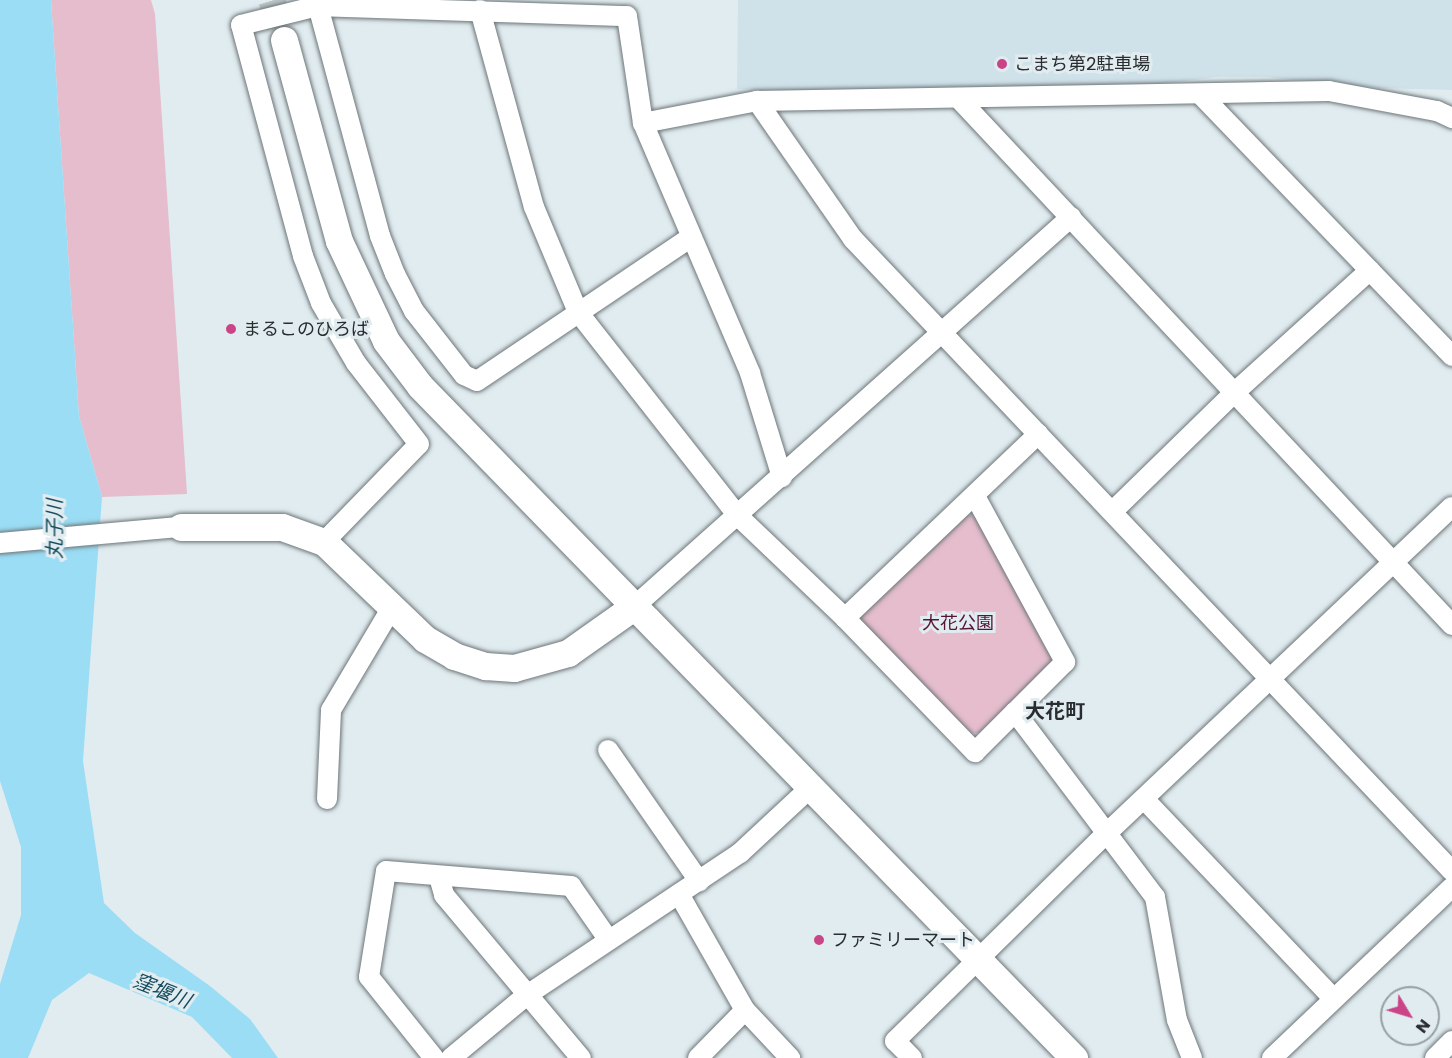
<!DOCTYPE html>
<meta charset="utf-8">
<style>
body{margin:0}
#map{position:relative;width:1452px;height:1058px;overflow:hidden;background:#e1ecf0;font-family:Poppins,"Noto Sans JP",sans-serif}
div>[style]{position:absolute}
.built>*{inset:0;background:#cfe1e9}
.green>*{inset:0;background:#e5bdcc}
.water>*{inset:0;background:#9bddf5}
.secondary-tunnel>*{height:27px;margin-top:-13.5px;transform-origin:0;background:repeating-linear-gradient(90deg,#bcc6c9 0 27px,transparent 0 41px)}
.roads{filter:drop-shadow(0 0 2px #6d7679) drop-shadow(0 0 2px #6d7679)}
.street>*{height:20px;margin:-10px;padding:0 10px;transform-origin:10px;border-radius:10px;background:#fff}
.secondary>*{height:27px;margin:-13.5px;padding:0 13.5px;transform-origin:13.5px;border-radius:13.5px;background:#fff}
.dots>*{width:16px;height:16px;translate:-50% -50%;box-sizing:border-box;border:3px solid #e1ecf0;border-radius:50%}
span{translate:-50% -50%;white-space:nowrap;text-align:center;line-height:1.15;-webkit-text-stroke:6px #e1ecf0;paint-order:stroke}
.poi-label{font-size:18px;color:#292d2f}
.left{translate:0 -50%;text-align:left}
.park-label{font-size:18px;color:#561336}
.water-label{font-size:20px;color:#154c5d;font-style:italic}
.neighbourhood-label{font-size:20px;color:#292d2f;font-weight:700}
.north{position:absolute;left:1380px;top:986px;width:60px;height:60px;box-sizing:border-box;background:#e1ecf0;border:2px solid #97a0a3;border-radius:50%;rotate:128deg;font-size:16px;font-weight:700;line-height:24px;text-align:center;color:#292d2f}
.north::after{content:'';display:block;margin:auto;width:21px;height:27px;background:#ca4587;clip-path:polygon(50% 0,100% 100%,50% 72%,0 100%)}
</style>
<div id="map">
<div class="built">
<i style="clip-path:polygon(738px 0,1452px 0,1452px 90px,1380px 88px,1266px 77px,1218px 77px,1150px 85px,878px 94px,737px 89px)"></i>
</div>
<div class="green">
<i style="clip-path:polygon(51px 0,151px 0,155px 14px,187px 494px,102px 497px,79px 416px)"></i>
<i style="clip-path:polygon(967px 515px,978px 515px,1053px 652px,1052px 666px,979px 733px,968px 733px,862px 624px,860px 615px)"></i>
</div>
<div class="water">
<i style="clip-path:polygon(0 0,51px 0,79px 416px,102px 497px,83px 761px,104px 903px,135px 933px,210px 986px,250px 1019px,278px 1058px,232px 1058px,192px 1017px,89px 973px,52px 1000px,28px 1058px,0 1058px,0 984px,21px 915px,21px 847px,0 781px)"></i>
</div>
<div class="secondary-tunnel">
<i style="left:272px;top:0;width:42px;rotate:73.3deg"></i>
</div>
<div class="roads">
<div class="street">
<i style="left:318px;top:6px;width:309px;rotate:1.9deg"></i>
<i style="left:627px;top:16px;width:108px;rotate:81.5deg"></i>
<i style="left:643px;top:123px;width:272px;rotate:66.8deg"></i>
<i style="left:750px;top:373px;width:109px;rotate:72.9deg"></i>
<i style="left:480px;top:10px;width:204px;rotate:74.7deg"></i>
<i style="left:534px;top:207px;width:114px;rotate:67.3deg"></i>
<i style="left:578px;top:312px;width:259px;rotate:51.9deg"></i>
<i style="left:738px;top:516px;width:148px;rotate:43.6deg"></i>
<i style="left:845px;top:618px;width:187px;rotate:45.9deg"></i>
<i style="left:975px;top:752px;width:57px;rotate:-45deg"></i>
<i style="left:1202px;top:96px;width:361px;rotate:46.1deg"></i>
<i style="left:757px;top:101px;width:168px;rotate:55.2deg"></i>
<i style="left:853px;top:239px;width:871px;rotate:46.54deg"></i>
<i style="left:961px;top:101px;width:718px;rotate:46.86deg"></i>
<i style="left:643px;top:123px;width:116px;rotate:-10.9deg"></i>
<i style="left:757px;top:101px;width:572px;rotate:-1deg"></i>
<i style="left:1329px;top:91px;width:110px;rotate:10.5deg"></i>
<i style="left:1437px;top:111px;width:17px;rotate:25deg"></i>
<i style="left:975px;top:496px;width:189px;rotate:61.5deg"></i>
<i style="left:1065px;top:662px;width:71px;rotate:135deg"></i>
<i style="left:1015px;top:712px;width:232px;rotate:52.9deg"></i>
<i style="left:1155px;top:897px;width:125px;rotate:79.9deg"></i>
<i style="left:1177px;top:1020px;width:41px;rotate:68.5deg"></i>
<i style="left:1113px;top:511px;width:169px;rotate:-44.3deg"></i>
<i style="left:1234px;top:393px;width:183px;rotate:-42.1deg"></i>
<i style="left:324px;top:542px;width:136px;rotate:-45.9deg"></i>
<i style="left:419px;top:444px;width:103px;rotate:-127.9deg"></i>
<i style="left:356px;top:363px;width:69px;rotate:-120.3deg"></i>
<i style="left:321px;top:303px;width:50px;rotate:-111deg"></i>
<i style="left:303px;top:256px;width:239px;rotate:-105deg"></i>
<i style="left:241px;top:25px;width:79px;rotate:-13.9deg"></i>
<i style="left:318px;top:6px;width:238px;rotate:74.9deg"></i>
<i style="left:380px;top:236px;width:41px;rotate:68.5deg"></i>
<i style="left:395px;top:274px;width:42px;rotate:62.8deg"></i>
<i style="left:414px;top:311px;width:81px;rotate:52deg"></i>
<i style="left:464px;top:375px;width:14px;rotate:25deg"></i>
<i style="left:477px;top:381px;width:257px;rotate:-33.9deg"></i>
<i style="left:0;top:543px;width:182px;rotate:-5.1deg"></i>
<i style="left:636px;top:605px;width:583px;rotate:-41.73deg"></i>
<i style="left:845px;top:618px;width:267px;rotate:-43.6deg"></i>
<i style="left:608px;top:750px;width:160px;rotate:55.2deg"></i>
<i style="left:327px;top:799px;width:89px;rotate:-87.4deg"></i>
<i style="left:331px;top:710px;width:117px;rotate:-59.3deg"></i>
<i style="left:1145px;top:800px;width:274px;rotate:46.5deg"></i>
<i style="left:439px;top:877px;width:19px;rotate:74deg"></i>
<i style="left:444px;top:895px;width:213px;rotate:50deg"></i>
<i style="left:679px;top:894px;width:133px;rotate:60.4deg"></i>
<i style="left:745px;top:1010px;width:66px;rotate:46.8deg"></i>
<i style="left:434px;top:1058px;width:104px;rotate:-128.7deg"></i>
<i style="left:369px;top:977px;width:107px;rotate:-80.9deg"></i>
<i style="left:386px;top:871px;width:186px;rotate:4.6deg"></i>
<i style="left:571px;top:886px;width:65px;rotate:55.1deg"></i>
<i style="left:451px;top:1058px;width:99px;rotate:-39.7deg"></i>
<i style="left:527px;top:995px;width:256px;rotate:-33.7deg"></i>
<i style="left:740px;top:853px;width:97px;rotate:-42.9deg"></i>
<i style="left:698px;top:1058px;width:67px;rotate:-45.6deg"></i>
<i style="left:912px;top:1058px;width:24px;rotate:-135deg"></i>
<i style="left:895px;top:1041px;width:298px;rotate:-44.5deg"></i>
<i style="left:1108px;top:832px;width:473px;rotate:-43.4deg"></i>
<i style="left:1272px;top:1058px;width:248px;rotate:-43.5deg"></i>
<i style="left:1435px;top:1058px;width:24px;rotate:-45deg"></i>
</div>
<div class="secondary">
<i style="left:284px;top:40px;width:208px;rotate:74.7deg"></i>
<i style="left:339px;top:241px;width:110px;rotate:64.8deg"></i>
<i style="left:386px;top:341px;width:56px;rotate:52.9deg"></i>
<i style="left:420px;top:386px;width:938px;rotate:45.78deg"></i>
<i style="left:181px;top:527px;width:101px"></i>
<i style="left:282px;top:527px;width:45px;rotate:19.7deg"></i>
<i style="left:324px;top:542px;width:140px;rotate:43.8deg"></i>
<i style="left:425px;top:639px;width:34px;rotate:30deg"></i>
<i style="left:454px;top:656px;width:33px;rotate:18deg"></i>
<i style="left:485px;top:666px;width:29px;rotate:4deg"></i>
<i style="left:514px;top:668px;width:56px;rotate:-15.5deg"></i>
<i style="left:568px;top:653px;width:83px;rotate:-35.2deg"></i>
</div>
</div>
<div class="dots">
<i style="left:1002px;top:64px;background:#ca4587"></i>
<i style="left:231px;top:329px;background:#ca4587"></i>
<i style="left:819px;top:940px;background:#ca4587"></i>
</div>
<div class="poi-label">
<span class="left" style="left:1014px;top:64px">こまち第2駐車場</span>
<span class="left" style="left:243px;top:329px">まるこのひろば</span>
<span class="left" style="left:831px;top:940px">ファミリーマート</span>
</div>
<div class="park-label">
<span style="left:958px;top:623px">大花公園</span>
</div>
<div class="water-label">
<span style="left:55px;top:529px;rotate:-90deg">丸子川</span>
<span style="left:162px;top:991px;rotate:22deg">窪堰川</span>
</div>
<div class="neighbourhood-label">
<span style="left:1055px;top:711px">大花町</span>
</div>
<div class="north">N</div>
</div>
